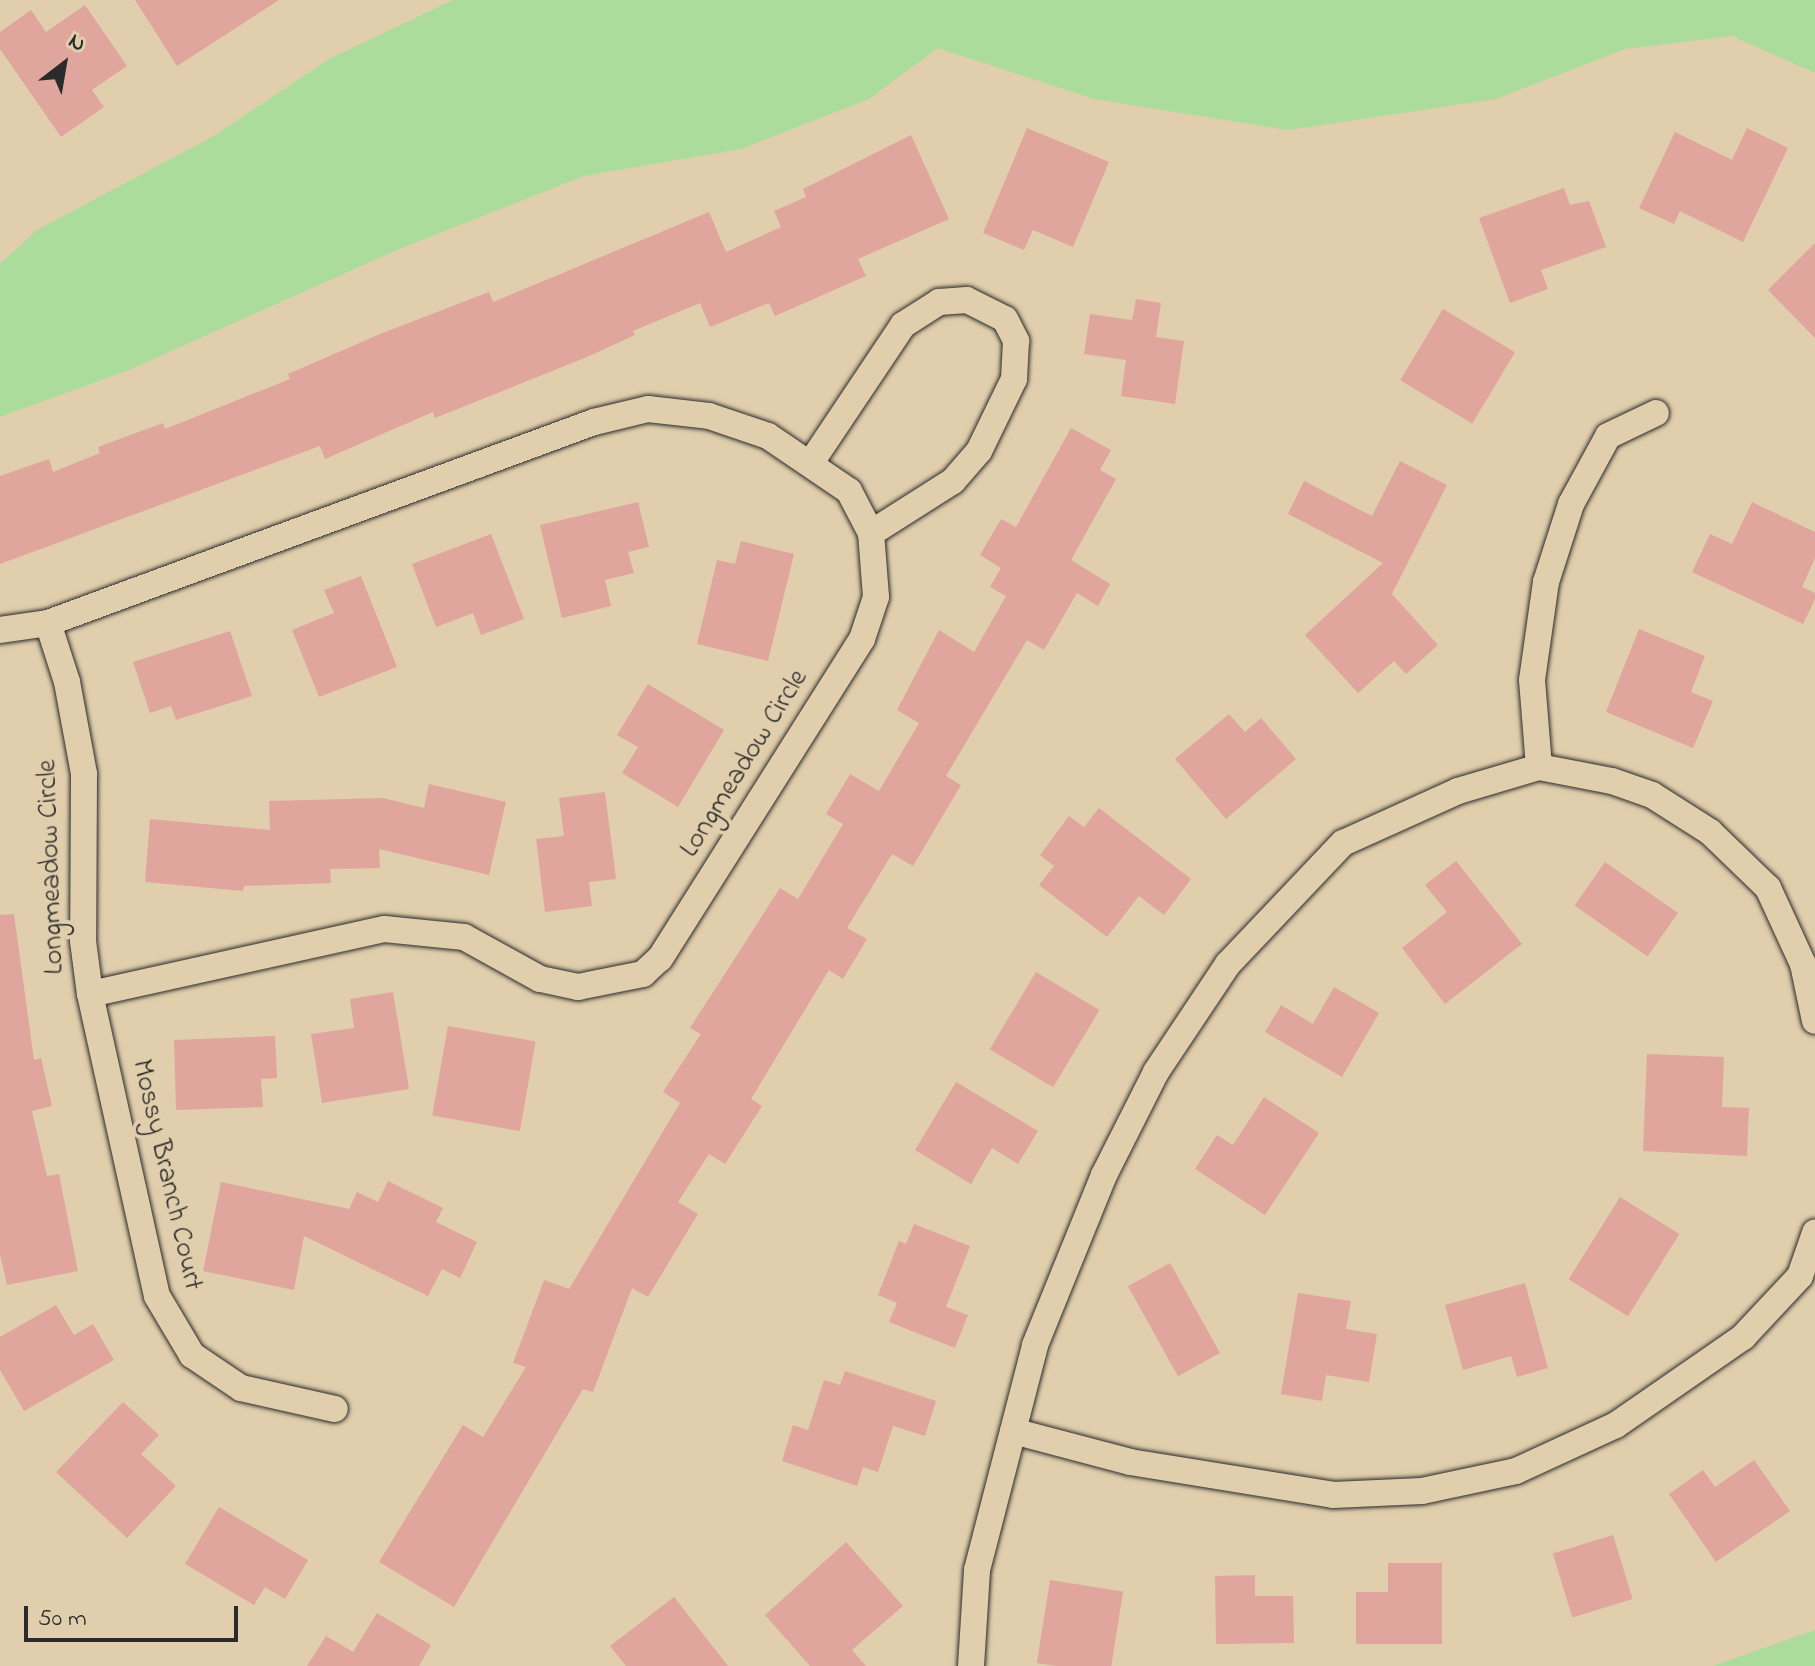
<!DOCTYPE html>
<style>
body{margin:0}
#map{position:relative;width:1815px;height:1666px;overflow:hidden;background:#e0ceac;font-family:"Indie Flower",sans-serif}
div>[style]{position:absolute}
.green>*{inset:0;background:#acdc9c}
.building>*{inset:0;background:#e0a69e;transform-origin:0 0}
.roads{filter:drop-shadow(0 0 2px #2b2b2b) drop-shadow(0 0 2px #2b2b2b)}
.minor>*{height:26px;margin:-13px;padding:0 13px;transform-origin:13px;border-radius:13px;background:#e0ceac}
span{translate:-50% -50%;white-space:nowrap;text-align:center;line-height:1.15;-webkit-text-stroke:8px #e0ceac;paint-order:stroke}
.street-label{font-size:28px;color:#2b2b2b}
.north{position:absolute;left:24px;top:24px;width:80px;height:80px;-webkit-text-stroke:6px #e0ceac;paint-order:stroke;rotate:31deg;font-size:22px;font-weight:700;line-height:32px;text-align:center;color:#2b2b2b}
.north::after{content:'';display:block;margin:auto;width:28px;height:36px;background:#2b2b2b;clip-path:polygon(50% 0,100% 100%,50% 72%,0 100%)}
.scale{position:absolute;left:24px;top:1606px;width:214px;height:36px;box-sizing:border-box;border:4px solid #2b2b2b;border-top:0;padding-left:10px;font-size:24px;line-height:28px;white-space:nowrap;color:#2b2b2b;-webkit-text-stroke:6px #e0ceac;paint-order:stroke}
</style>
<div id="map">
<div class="green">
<i style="clip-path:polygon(453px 0,1815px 0,1815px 73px,1732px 36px,1625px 49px,1496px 99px,1288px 130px,1094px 99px,938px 48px,869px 99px,741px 149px,584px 176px,399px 249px,129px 370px,0 417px,0 264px,37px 230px,212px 137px,329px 59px)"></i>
<i style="clip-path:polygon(1815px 1630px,1815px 1666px,1713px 1666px)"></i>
</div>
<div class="building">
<i style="clip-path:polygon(135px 0,279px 0,177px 66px)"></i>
<i style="clip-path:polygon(85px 5px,127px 66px,92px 90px,104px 107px,61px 137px,0 49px,0 32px,31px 10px,46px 32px)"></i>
<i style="clip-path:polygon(1027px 128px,1109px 162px,1073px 247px,1033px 230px,1024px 250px,983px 233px)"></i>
<i style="clip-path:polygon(1747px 128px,1788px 148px,1743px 242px,1680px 211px,1674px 224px,1639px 208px,1675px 132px,1732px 160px)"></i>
<i style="clip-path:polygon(911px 135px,949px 219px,858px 259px,866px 276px,775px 316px,769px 303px,710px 327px,700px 303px,633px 331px,635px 335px,587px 357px,435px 418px,433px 412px,325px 459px,320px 446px,0 564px,0 476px,49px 459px,53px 472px,100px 453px,98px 447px,163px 423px,165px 429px,290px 379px,288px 374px,380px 334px,489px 292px,493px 302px,709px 212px,726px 252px,781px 227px,774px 211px,806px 197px,803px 189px)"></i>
<i style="clip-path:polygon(1564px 188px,1570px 205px,1589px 201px,1606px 247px,1541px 270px,1548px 289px,1510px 303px,1479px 218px)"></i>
<i style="clip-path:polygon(1815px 243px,1815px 338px,1768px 290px)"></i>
<i style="clip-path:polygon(1136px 299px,1161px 303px,1156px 337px,1184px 341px,1175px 404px,1121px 396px,1126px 360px,1084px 354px,1090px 314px,1132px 320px)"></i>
<i style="left:1443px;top:309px;width:84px;height:83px;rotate:31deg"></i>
<i style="clip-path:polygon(1071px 428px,1111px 450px,1100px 470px,1116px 479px,1071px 560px,1110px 584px,1098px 606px,1077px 593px,1044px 650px,1027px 640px,946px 776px,961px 785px,913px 866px,892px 854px,847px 928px,867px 939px,843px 979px,829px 970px,751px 1099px,762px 1106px,725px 1164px,709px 1154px,678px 1202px,698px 1214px,648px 1297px,632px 1288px,593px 1392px,583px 1389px,454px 1607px,379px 1562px,463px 1425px,483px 1437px,526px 1367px,513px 1363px,544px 1280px,569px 1289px,680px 1103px,663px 1092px,701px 1034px,690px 1028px,780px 888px,798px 899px,843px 824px,826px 814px,850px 774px,879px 791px,919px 723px,897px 710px,939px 630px,974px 652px,1006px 596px,990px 587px,1001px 568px,980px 555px,1001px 519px,1016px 527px)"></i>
<i style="clip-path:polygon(1400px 461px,1447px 485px,1392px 594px,1438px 645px,1406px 674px,1394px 661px,1358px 693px,1305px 635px,1383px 563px,1288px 514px,1304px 481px,1372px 516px)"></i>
<i style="clip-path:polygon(638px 502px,649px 547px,628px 552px,634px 573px,605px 580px,611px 606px,562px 618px,540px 525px)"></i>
<i style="clip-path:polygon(1752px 502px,1815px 532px,1815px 558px,1802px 587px,1815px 593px,1815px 599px,1803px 624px,1692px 572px,1710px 534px,1732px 544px)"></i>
<i style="clip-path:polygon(491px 534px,524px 619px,481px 635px,473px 613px,436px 627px,412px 564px)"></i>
<i style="clip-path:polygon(741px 541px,794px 554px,768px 661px,697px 644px,717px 560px,735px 564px)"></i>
<i style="clip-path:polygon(361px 576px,397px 667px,319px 697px,292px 630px,334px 613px,324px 590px)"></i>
<i style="clip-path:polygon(1639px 629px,1705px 656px,1691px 692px,1713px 701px,1693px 748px,1606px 712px)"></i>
<i style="clip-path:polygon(230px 631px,252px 696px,176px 720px,171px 706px,150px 713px,133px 662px)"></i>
<i style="clip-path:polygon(648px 684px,724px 730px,678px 807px,622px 773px,638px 747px,617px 735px)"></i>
<i style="clip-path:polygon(1229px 714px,1245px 732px,1261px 718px,1296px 759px,1226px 819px,1175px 759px)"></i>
<i style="clip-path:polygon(429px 784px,506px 802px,489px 875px,379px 849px,380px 868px,330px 869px,331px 883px,244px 886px,243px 891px,145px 882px,150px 819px,270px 830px,269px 801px,383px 798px,424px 808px)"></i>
<i style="clip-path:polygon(605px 792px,616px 879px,589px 882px,592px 906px,545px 912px,536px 839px,564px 836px,559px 798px)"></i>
<i style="clip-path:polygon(1099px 808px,1191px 879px,1164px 915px,1139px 896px,1107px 937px,1039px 885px,1054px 866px,1040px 855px,1069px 816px,1084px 827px)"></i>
<i style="clip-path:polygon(1456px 861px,1522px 944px,1445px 1004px,1402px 948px,1447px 912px,1425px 885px)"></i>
<i style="left:1605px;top:862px;width:89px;height:53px;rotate:35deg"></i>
<i style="clip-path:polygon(14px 914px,34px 1060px,41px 1058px,52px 1106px,32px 1111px,47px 1176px,59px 1174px,78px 1271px,7px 1285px,0 1254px,0 915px)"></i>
<i style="left:1036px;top:972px;width:74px;height:90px;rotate:31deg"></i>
<i style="clip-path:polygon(1334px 987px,1379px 1013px,1342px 1077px,1265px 1032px,1281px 1005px,1313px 1024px)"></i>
<i style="clip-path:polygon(393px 992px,409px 1089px,322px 1103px,311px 1034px,354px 1028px,350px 999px)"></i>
<i style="left:448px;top:1026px;width:89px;height:91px;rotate:10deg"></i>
<i style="clip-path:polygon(275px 1036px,277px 1078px,261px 1079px,263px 1107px,176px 1110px,174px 1040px)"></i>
<i style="clip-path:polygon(1647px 1054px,1724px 1057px,1722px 1107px,1749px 1108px,1747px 1156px,1643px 1151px)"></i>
<i style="clip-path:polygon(956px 1082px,1038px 1131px,1018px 1164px,992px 1148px,971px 1184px,915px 1150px)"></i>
<i style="clip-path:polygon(1264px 1097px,1319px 1133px,1265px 1215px,1195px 1169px,1217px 1135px,1233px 1145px)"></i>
<i style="clip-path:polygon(388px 1181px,443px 1208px,436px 1222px,477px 1242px,460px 1278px,442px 1269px,428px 1296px,304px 1236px,294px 1290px,203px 1271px,221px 1182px,349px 1209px,357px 1192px,378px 1202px)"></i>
<i style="left:1620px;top:1197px;width:70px;height:97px;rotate:32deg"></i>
<i style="clip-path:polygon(914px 1224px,970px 1246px,946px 1307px,968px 1315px,955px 1348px,889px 1322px,897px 1303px,878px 1295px,899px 1241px,906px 1244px)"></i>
<i style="left:1170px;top:1263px;width:103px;height:48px;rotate:61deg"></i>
<i style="clip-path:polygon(1525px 1283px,1548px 1368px,1517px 1377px,1511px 1356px,1463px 1370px,1445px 1305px)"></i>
<i style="clip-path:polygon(1298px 1293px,1351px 1301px,1346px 1329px,1377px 1334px,1369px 1382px,1326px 1375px,1322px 1401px,1281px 1394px)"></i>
<i style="clip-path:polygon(56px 1305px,74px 1335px,93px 1324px,114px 1360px,24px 1411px,0 1370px,0 1337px)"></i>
<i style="clip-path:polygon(845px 1371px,936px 1401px,925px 1436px,893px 1426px,878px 1472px,863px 1467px,857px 1486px,782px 1461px,793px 1425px,808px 1430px,824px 1380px,840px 1385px)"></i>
<i style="clip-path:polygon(123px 1402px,159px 1435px,141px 1454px,176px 1486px,127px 1538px,56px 1472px)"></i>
<i style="clip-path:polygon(1754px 1460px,1790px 1511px,1716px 1562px,1669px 1494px,1703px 1470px,1715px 1487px)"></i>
<i style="clip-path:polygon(219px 1507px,308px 1560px,285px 1599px,265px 1587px,254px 1605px,185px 1564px)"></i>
<i style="left:1613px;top:1535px;width:67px;height:63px;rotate:73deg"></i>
<i style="clip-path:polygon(846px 1542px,903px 1606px,852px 1650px,866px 1666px,810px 1666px,765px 1615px)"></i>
<i style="clip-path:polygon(1388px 1563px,1442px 1563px,1442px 1644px,1356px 1644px,1356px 1592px,1388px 1592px)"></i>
<i style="clip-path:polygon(1255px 1575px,1255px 1596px,1293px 1596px,1294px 1643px,1216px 1644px,1215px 1576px)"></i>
<i style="left:1050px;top:1580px;width:74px;height:84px;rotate:9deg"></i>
<i style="clip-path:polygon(674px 1597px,728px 1666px,626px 1666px,610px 1646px)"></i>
<i style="clip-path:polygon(377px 1613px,431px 1645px,419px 1666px,307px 1666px,326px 1636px,353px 1652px)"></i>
</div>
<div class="roads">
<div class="minor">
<i style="left:812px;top:461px;width:164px;rotate:-56.2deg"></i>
<i style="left:903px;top:325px;width:43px;rotate:-32.6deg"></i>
<i style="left:939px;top:302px;width:28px;rotate:-4deg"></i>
<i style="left:967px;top:300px;width:42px;rotate:26.6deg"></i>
<i style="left:1005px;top:319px;width:25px;rotate:63deg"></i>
<i style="left:1016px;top:341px;width:38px;rotate:93deg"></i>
<i style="left:1014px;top:379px;width:80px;rotate:115.9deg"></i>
<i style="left:979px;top:451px;width:40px;rotate:131deg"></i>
<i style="left:953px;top:481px;width:97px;rotate:147.6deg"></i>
<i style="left:48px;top:623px;width:62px;rotate:72.1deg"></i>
<i style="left:67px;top:682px;width:94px;rotate:79.5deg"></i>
<i style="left:84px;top:774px;width:167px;rotate:90.3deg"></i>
<i style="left:83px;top:941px;width:53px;rotate:82.5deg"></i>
<i style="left:90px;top:994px;width:309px;rotate:77.5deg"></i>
<i style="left:157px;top:1296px;width:69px;rotate:59.3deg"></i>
<i style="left:192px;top:1355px;width:59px;rotate:34deg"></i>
<i style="left:241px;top:1388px;width:96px;rotate:12.6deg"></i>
<i style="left:0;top:630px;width:49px;rotate:-8.3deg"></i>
<i style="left:48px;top:623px;width:582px;rotate:-20.21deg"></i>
<i style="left:594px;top:422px;width:56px;rotate:-13.5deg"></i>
<i style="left:648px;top:409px;width:61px;rotate:6.5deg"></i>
<i style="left:709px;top:416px;width:62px;rotate:18.7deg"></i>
<i style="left:768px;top:436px;width:98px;rotate:34.2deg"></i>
<i style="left:849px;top:491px;width:47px;rotate:62.4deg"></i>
<i style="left:871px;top:533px;width:64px;rotate:85.5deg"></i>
<i style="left:876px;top:597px;width:44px;rotate:108.4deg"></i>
<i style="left:862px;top:639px;width:378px;rotate:122.3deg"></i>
<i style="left:660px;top:958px;width:23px;rotate:137deg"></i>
<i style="left:643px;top:974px;width:66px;rotate:168.7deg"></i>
<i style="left:578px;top:987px;width:39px;rotate:-168deg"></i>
<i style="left:540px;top:979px;width:87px;rotate:-151.1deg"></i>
<i style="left:464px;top:937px;width:80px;rotate:-174.3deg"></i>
<i style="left:384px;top:929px;width:301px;rotate:167.5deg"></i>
<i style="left:1539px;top:767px;width:87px;rotate:-94.6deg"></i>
<i style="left:1532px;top:680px;width:99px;rotate:-81.9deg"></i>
<i style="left:1546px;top:582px;width:82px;rotate:-72.2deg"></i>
<i style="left:1571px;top:504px;width:77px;rotate:-61.4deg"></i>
<i style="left:1608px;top:436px;width:53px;rotate:-25.6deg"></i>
<i style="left:1013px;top:1431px;width:121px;rotate:14.8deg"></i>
<i style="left:1130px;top:1462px;width:206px;rotate:9.2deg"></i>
<i style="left:1333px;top:1495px;width:89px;rotate:-2.6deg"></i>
<i style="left:1422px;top:1491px;width:96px;rotate:-12deg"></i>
<i style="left:1516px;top:1471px;width:110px;rotate:-24.7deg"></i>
<i style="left:1616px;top:1425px;width:155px;rotate:-34.7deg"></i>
<i style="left:1743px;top:1337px;width:83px;rotate:-46.9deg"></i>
<i style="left:1800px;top:1276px;width:46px;rotate:-70.8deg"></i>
<i style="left:971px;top:1666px;width:96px;rotate:-86.4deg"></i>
<i style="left:977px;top:1570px;width:232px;rotate:-75.5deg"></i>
<i style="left:1035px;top:1345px;width:183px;rotate:-67.9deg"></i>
<i style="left:1104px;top:1175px;width:115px;rotate:-63.2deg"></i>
<i style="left:1156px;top:1072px;width:130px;rotate:-56.3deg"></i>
<i style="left:1228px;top:964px;width:167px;rotate:-46.5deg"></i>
<i style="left:1343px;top:843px;width:126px;rotate:-24.3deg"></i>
<i style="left:1458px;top:791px;width:84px;rotate:-16.5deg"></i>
<i style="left:1539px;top:767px;width:74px;rotate:10.9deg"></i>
<i style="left:1612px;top:781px;width:42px;rotate:19.3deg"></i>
<i style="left:1652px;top:795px;width:69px;rotate:32.5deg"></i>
<i style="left:1710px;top:832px;width:81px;rotate:44deg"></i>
<i style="left:1768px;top:888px;width:84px;rotate:65.3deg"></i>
<i style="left:1803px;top:964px;width:58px;rotate:78.1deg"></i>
</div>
</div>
<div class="street-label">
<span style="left:745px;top:764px;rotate:-58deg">Longmeadow Circle</span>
<span style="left:52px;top:867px;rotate:-92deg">Longmeadow Circle</span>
<span style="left:166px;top:1175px;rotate:77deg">Mossy Branch Court</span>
</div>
<div class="north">N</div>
<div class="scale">50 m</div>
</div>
